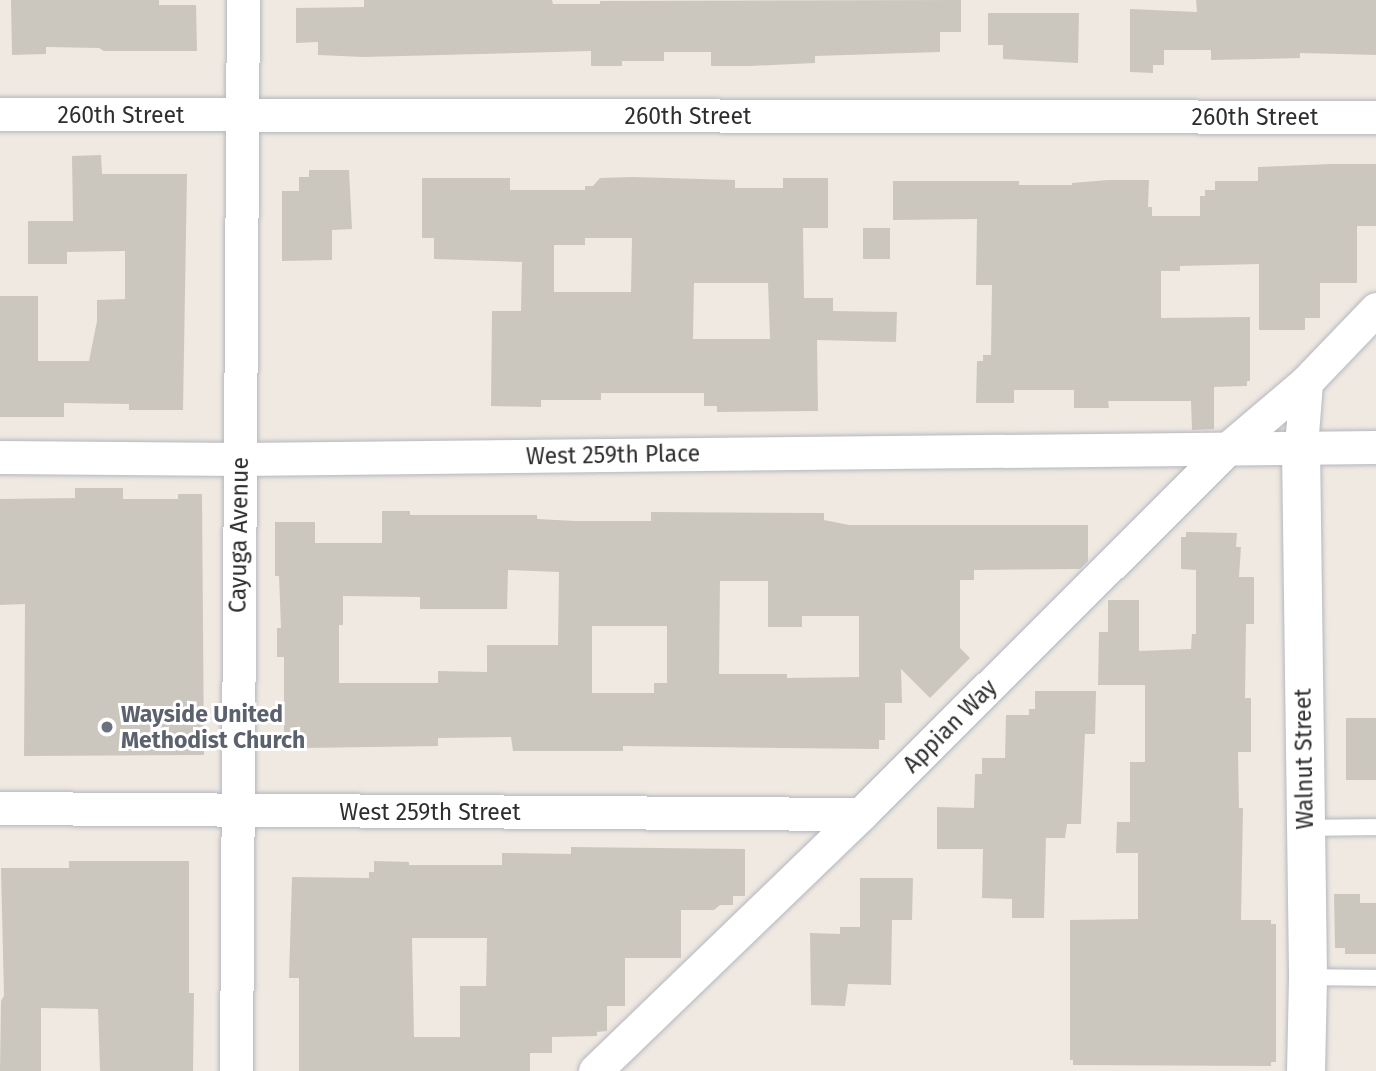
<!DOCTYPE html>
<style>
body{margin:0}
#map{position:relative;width:1376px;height:1071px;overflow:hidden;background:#efe9e1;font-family:"Fira Sans",sans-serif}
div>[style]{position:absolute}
.building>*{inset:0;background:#cbc7bf;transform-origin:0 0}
.roads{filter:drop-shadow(0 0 2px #b4b7c1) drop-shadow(0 0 2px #b4b7c1)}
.lane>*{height:16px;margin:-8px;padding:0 8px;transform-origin:8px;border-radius:8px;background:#fff}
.street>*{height:33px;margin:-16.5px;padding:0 16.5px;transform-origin:16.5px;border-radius:16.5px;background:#fff}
.secondary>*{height:38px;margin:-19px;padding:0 19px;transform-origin:19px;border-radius:19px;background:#fff}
.dots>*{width:19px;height:19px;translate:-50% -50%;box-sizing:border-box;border:4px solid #fff;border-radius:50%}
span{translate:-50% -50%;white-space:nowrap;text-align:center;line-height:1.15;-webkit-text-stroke:6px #fff;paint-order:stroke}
.street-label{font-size:23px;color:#2e2e2e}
.worship-label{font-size:23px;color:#5b616d;font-weight:700}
.left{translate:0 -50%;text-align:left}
</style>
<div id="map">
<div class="building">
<i style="clip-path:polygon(11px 0,159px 0,159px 5px,196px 5px,197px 51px,104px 51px,99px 48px,46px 47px,46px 54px,12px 55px)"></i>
<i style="clip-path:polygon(364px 0,552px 0,553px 4px,600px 4px,600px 1px,961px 0,961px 32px,940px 32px,940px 52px,815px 56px,815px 63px,750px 66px,711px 66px,711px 52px,664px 52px,664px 61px,622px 61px,622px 66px,591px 66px,591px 51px,363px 57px,318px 55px,318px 42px,296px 43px,296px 8px,364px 7px)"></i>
<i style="clip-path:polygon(1196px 0,1376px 0,1376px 55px,1300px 53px,1300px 58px,1211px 60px,1211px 50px,1164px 50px,1164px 65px,1153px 65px,1153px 73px,1130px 72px,1130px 9px,1197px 12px)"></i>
<i style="clip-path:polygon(988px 13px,1079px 13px,1078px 63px,1003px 59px,1003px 45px,988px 45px)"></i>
<i style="clip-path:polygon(101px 155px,102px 174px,187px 174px,183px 410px,129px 410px,129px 404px,64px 403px,64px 417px,0 417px,0 296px,38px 296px,38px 361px,89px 361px,97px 321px,97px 300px,125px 299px,125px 251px,67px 252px,67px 264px,28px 264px,28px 221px,73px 221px,72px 156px)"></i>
<i style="clip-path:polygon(1332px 164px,1376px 164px,1376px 226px,1357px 226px,1357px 283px,1320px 283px,1320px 318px,1305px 318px,1305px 330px,1259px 330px,1259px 264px,1180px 266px,1180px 271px,1161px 271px,1161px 318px,1250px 317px,1250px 381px,1247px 381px,1247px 386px,1214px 387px,1214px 429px,1192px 430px,1191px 401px,1108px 401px,1109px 408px,1074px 408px,1074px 390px,1014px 390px,1014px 403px,976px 403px,977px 361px,983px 361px,983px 355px,991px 355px,992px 285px,976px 285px,977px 219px,893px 220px,893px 181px,1019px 181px,1019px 185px,1072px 185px,1072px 183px,1108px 180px,1149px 180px,1148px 207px,1152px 207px,1152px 216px,1200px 216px,1200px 196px,1205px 196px,1205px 190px,1215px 190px,1215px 181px,1258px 181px,1258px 167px)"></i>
<i style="clip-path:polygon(309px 170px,349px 170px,352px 229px,332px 230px,332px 260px,282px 261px,282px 191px,299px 191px,299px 177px,309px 177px)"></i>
<i style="clip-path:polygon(evenodd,633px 177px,735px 180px,735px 188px,783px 188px,783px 178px,828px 178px,828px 228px,803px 228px,804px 298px,833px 298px,833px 311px,897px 312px,896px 342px,817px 340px,818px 411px,717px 412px,717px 406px,704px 406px,704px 393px,601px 393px,601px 400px,541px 400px,541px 407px,491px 406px,492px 311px,521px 311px,522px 262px,434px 259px,434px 238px,422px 238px,422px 178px,510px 178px,510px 190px,585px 190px,585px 186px,593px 186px,600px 178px,633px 177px,585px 238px,632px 238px,631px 292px,554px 292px,554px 245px,585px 245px,585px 238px,633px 177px,694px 283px,768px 283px,770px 339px,693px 339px,694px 283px)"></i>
<i style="left:863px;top:228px;width:27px;height:31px"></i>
<i style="clip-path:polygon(75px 488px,123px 488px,123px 499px,178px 499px,178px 494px,202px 494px,204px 755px,24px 756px,25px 604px,0 605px,0 499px,75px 498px)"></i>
<i style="clip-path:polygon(evenodd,382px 511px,410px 511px,410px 515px,537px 515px,537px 519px,575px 521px,651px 521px,651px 512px,824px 513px,824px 520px,849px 525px,1088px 525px,1088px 561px,1080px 569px,974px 570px,974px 580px,960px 580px,960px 648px,970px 658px,930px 698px,901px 669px,902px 703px,885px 703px,885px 740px,879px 740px,879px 749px,623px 746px,623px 751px,513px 751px,511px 737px,438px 738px,438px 746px,302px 748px,302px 734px,284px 734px,284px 657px,277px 657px,277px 628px,281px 628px,279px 576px,275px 576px,275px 522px,315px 522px,315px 543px,382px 543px,382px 511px,508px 570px,559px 572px,558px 645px,487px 645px,487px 672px,438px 671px,438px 683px,339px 683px,339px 625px,343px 625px,343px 596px,420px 597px,420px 609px,507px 609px,508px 570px,382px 511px,720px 581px,768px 581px,768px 627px,802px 627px,802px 616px,859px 616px,859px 677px,787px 678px,787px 674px,719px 674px,720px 581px,382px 511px,592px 626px,667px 626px,667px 683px,654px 683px,654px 693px,592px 693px,592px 626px)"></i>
<i style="clip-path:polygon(1186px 532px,1237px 533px,1236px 547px,1241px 547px,1239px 577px,1254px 577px,1254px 624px,1246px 624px,1245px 698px,1251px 698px,1251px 752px,1238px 752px,1239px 808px,1243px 808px,1241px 920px,1271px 920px,1271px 924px,1276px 924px,1276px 1062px,1271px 1062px,1271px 1066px,1073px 1065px,1073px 1060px,1070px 1060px,1070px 920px,1138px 919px,1138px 853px,1116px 853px,1117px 822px,1130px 822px,1130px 762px,1145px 762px,1145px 685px,1098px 685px,1099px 632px,1108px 632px,1108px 600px,1139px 600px,1139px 651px,1191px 649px,1192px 634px,1196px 634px,1196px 570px,1181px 569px,1181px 537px,1186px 537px)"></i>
<i style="clip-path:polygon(1035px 691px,1096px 691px,1095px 734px,1085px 734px,1081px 824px,1067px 824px,1065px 838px,1046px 838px,1044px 918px,1012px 918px,1012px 899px,982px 898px,983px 849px,937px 849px,937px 807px,974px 808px,975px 774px,982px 774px,982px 758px,1005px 758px,1006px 715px,1029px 715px,1029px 709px,1035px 709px)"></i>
<i style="left:1346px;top:718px;width:30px;height:62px"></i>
<i style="clip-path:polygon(evenodd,571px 847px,745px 849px,745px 896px,733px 896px,733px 905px,720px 905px,714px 910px,681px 910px,681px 958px,625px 958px,625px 1006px,607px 1006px,607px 1031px,597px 1032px,597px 1036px,552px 1037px,552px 1053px,530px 1053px,530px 1071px,299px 1071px,299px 978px,289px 978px,292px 877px,369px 878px,369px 872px,374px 872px,374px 861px,409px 862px,409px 865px,502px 865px,502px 853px,571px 854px,571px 847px,412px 938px,487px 938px,486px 986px,460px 986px,460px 1037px,414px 1037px,412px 938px)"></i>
<i style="clip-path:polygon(69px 861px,189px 861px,189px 993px,194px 993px,193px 1071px,100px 1071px,98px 1009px,41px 1008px,41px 1071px,0 1071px,1px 1001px,4px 996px,1px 868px,69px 868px)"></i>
<i style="clip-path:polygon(860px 878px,913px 878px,912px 920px,892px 920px,891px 985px,848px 984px,845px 1006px,811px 1005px,810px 933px,840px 934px,840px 927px,860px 927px)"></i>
<i style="clip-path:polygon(1334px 894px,1360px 894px,1360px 903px,1376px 903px,1376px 954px,1345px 954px,1345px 948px,1335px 948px)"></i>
</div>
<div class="roads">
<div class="lane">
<i style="left:1305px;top:828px;width:71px;rotate:-0.8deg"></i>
<i style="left:1308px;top:977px;width:68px;rotate:0.8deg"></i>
</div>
<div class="street">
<i style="left:0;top:114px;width:1376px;rotate:0.12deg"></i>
<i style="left:1301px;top:447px;width:65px;rotate:-85.6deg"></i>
<i style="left:0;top:457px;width:240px;rotate:0.5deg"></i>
<i style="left:240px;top:459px;width:1136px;rotate:-0.61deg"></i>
<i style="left:0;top:808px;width:861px;rotate:0.4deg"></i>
<i style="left:236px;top:1071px;width:1071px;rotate:-89.63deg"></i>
<i style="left:595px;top:1071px;width:370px;rotate:-44deg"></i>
<i style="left:861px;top:814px;width:517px;rotate:-44.92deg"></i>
<i style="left:1227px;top:449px;width:104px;rotate:-40.3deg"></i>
<i style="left:1306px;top:382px;width:101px;rotate:-46.2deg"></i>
</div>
<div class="secondary">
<i style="left:1301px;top:447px;width:530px;rotate:89.24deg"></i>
<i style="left:1308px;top:977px;width:94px;rotate:91.2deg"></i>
</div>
</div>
<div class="dots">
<i style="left:107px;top:727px;background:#6b7280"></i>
</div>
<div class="street-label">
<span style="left:121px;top:115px">260th Street</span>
<span style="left:688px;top:116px">260th Street</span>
<span style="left:1255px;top:117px">260th Street</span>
<span style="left:613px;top:455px;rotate:-1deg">West 259th Place</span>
<span style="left:239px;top:535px;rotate:-89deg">Cayuga Avenue</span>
<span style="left:950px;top:726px;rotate:-45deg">Appian Way</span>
<span style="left:1304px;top:759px;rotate:-91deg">Walnut Street</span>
<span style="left:430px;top:812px">West 259th Street</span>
</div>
<div class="worship-label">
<span class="left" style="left:121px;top:727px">Wayside United<br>Methodist Church</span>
</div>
</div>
